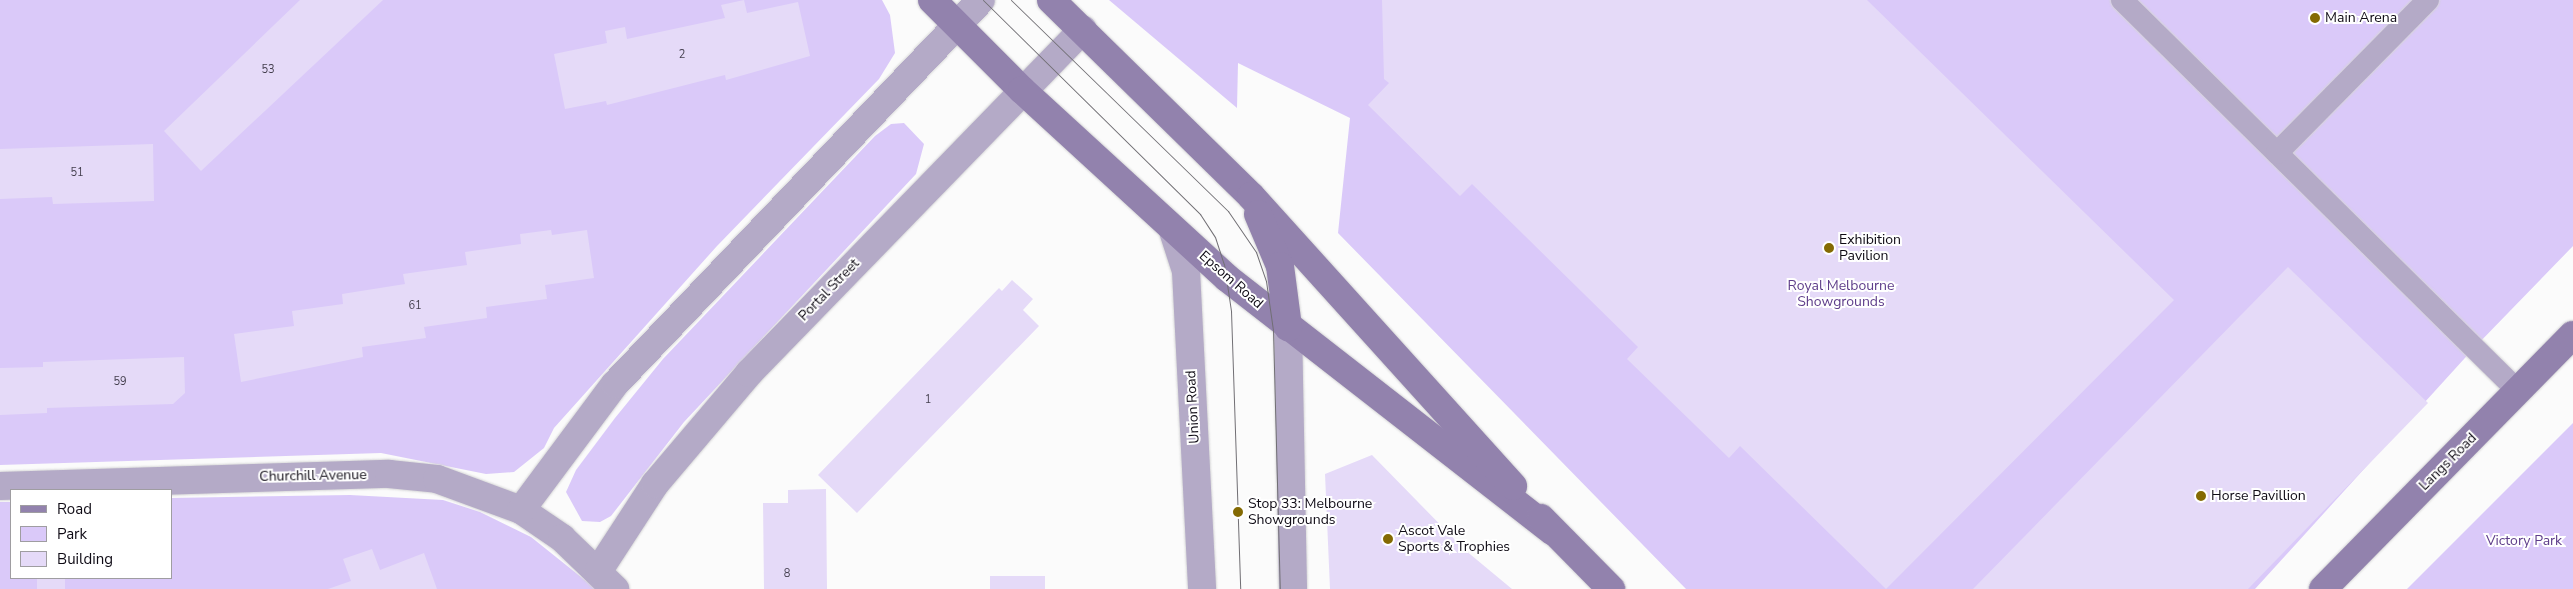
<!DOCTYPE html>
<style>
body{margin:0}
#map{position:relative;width:2573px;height:589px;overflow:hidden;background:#fbfbfb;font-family:"Nunito Sans",sans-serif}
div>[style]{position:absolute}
.green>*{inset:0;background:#dac9f9}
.building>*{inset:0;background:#e5daf8;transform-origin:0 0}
.roads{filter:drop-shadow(0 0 1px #d5d5d6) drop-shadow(0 0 1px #d5d5d6)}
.service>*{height:22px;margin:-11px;padding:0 11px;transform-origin:11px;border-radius:11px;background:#b4aac7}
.minor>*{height:28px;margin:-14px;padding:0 14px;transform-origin:14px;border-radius:14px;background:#b4aac7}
.tertiary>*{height:28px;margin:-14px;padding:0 14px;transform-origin:14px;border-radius:14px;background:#b4aac7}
.secondary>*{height:28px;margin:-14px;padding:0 14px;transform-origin:14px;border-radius:14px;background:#9282ad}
.tram>*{height:1px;margin:-0.5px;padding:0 0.5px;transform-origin:0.5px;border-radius:0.5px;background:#716f74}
.dots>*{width:14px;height:14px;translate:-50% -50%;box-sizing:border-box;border:2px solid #fff;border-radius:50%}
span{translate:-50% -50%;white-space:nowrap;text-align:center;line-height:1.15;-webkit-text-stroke:4px #fff;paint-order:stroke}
.number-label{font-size:11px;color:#443f4e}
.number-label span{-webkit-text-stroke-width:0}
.poi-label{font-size:14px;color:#0f0b15}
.left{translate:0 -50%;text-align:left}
.street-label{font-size:14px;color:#0f0b15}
.park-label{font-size:14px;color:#5e3d8a}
.legend{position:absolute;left:10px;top:489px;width:162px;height:90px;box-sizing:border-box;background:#fff;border:1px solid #9f9da1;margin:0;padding:6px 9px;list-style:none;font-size:15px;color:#0f0b15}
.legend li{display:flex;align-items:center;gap:10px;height:25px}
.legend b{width:25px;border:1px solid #9f9da1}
</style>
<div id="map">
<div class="green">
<i style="clip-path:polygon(0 0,882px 0,890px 15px,895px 53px,879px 79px,717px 246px,554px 428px,544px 448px,514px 472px,486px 474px,381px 453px,0 465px)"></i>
<i style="clip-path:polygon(1109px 0,2573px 0,2573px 246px,2474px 348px,2255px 589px,1686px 589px,1338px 233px,1350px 118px,1238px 63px,1237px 108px)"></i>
<i style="clip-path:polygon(904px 123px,924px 144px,916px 174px,684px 422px,611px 516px,600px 522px,582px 521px,566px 492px,576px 470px,615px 418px,663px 359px,875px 136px,891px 124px)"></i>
<i style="clip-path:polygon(2573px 423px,2573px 589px,2407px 589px)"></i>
<i style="clip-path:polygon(350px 495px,443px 500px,480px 512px,531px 537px,596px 589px,0 589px,0 502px,11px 502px,11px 578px,171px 578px,171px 498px)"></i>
</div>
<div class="building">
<i style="clip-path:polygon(300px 0,383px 0,201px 171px,164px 131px)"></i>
<i style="clip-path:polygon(744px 0,747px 13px,798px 2px,810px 56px,726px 80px,725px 75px,607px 105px,606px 101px,565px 109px,554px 54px,607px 43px,605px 31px,625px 27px,627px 39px,725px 18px,721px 5px)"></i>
<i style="clip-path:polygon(1382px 0,1867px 0,2174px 300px,1886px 589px,1740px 446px,1729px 458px,1627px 359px,1638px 347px,1472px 184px,1460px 196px,1368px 105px,1389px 83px,1384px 79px)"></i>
<i style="clip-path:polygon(153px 144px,154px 201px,53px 204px,52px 197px,0 199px,0 149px)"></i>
<i style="clip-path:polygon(551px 230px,552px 235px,587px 230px,594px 278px,545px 285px,547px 299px,486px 307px,487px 318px,424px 327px,426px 338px,362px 347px,363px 357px,241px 382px,234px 334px,294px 326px,292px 311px,343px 304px,342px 294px,405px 284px,403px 274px,467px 265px,465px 252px,521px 244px,520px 234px)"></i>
<i style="clip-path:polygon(2288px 267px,2428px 403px,2248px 589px,1973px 589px)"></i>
<i style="clip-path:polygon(1012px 280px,1033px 299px,1023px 310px,1039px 326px,857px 513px,818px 475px,999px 288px,1002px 291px)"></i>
<i style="clip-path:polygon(184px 357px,185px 393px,173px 404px,47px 408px,47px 413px,0 415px,0 368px,43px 367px,43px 362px)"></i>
<i style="clip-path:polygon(1372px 455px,1465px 550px,1512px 589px,1330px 589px,1325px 474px)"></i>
<i style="clip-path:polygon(826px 489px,827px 589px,764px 589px,763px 503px,788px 503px,788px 490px)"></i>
<i style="clip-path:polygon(372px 549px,380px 570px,424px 553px,437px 589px,328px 589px,351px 581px,343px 559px)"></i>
<i style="left:990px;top:576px;width:55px;height:13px"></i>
<i style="left:37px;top:578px;width:28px;height:11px"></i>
</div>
<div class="roads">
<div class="service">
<i style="left:2122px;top:0;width:557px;rotate:44.64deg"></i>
<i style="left:2277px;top:153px;width:215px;rotate:-45.4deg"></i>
</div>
<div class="minor">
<i style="left:0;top:486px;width:389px;rotate:-1.8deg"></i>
<i style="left:389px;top:474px;width:48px;rotate:5.9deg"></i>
<i style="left:437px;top:479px;width:90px;rotate:20.3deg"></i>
<i style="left:521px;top:510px;width:50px;rotate:34.3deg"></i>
<i style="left:562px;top:538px;width:74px;rotate:43.9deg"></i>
<i style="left:521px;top:510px;width:157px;rotate:-53.3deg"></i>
<i style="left:615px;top:384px;width:530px;rotate:-46.37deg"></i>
<i style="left:599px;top:570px;width:103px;rotate:-56.9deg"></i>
<i style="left:655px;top:484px;width:145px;rotate:-49.7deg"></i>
<i style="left:749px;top:373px;width:479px;rotate:-45.8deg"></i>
</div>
<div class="tertiary">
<i style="left:1172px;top:228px;width:45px;rotate:72deg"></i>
<i style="left:1186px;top:271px;width:318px;rotate:87.1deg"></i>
<i style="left:1288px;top:327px;width:262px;rotate:88.9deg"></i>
</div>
<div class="secondary">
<i style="left:932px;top:0;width:127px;rotate:45deg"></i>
<i style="left:1022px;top:90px;width:278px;rotate:42.5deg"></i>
<i style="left:1227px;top:278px;width:413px;rotate:37.9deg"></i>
<i style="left:1051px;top:0;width:280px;rotate:44.4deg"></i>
<i style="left:1251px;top:196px;width:391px;rotate:47.9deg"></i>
<i style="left:1258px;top:214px;width:56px;rotate:67.1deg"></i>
<i style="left:1280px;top:266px;width:62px;rotate:82.5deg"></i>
<i style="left:1541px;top:518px;width:100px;rotate:45.4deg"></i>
<i style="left:2323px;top:589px;width:356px;rotate:-45.5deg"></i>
</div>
</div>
<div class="tram">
<i style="left:983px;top:0;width:305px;rotate:44.6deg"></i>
<i style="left:1200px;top:214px;width:27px;rotate:57deg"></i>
<i style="left:1215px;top:237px;width:28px;rotate:72deg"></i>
<i style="left:1224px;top:264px;width:48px;rotate:81.5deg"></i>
<i style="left:1231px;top:311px;width:278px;rotate:88.1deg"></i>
<i style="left:1011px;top:0;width:303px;rotate:44.2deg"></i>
<i style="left:1228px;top:211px;width:50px;rotate:55.7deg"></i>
<i style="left:1256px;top:252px;width:31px;rotate:71deg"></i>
<i style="left:1266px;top:281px;width:49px;rotate:81.9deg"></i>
<i style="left:1273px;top:330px;width:259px;rotate:88.5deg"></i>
</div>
<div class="dots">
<i style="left:2315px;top:18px;background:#846a03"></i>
<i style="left:1829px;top:248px;background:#846a03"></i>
<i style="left:2201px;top:496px;background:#846a03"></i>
<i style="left:1238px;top:512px;background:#846a03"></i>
<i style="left:1388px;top:539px;background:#846a03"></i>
</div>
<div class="number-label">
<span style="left:682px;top:55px">2</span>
<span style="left:268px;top:70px">53</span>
<span style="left:77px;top:173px">51</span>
<span style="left:415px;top:306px">61</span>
<span style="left:120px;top:382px">59</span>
<span style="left:928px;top:400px">1</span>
<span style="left:787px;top:574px">8</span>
</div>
<div class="poi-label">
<span class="left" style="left:2325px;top:18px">Main Arena</span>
<span class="left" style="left:1839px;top:248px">Exhibition<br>Pavilion</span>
<span class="left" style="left:2211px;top:496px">Horse Pavillion</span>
<span class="left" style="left:1248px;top:512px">Stop 33: Melbourne<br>Showgrounds</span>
<span class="left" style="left:1398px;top:539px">Ascot Vale<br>Sports &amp; Trophies</span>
</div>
<div class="street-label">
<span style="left:1231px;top:280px;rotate:41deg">Epsom Road</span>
<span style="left:829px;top:290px;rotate:-46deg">Portal Street</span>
<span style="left:1193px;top:407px;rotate:-93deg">Union Road</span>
<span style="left:2448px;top:462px;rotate:-45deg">Langs Road</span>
<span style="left:313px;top:476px;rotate:-1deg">Churchill Avenue</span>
</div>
<div class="park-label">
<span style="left:1841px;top:294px">Royal Melbourne<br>Showgrounds</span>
<span style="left:2524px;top:541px">Victory Park</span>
</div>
<ul class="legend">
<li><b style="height:6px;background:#9282ad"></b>Road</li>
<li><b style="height:14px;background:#dac9f9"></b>Park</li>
<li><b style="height:14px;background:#e5daf8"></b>Building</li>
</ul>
</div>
